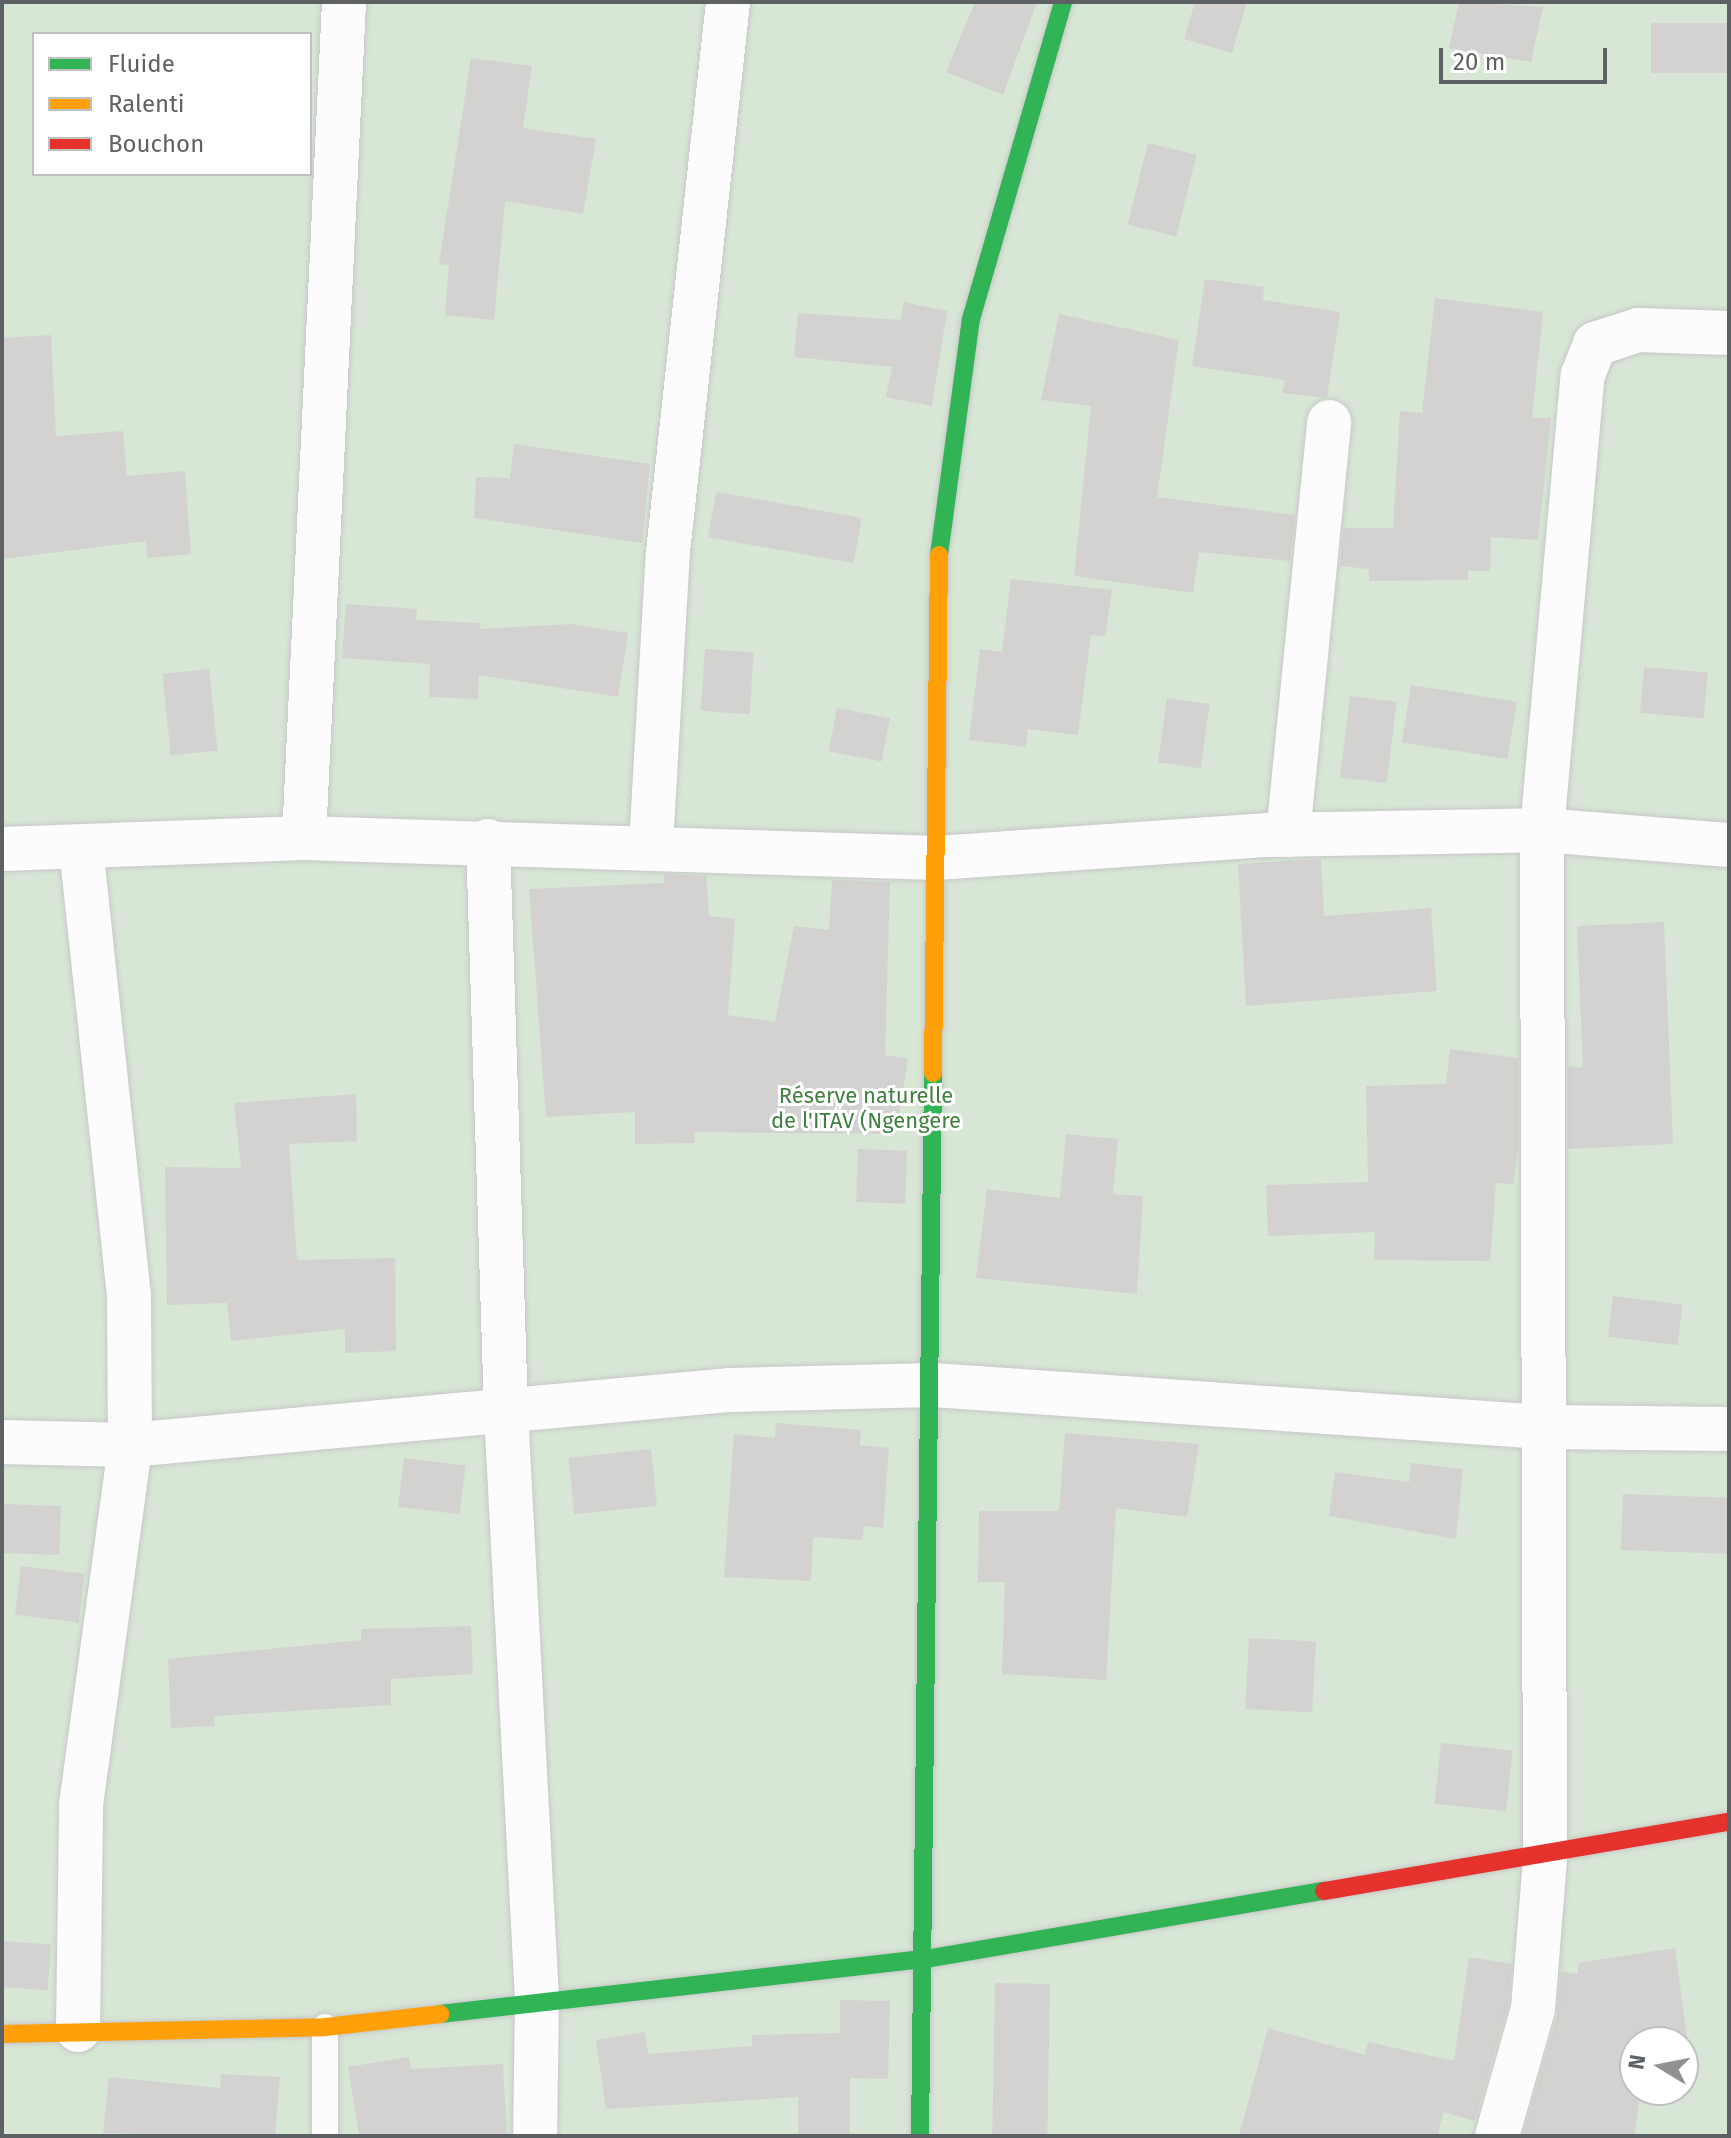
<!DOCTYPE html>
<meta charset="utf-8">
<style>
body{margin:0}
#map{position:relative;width:1731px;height:2138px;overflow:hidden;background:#ecebe8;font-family:"Fira Sans",sans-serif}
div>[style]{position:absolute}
.green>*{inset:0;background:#d7e6d5}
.building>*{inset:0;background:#d3d2d0;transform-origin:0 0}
.roads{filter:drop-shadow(0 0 2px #c7c7c7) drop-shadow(0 0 2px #c7c7c7)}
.lane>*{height:26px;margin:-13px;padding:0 13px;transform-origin:13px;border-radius:13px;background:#fcfcfc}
.street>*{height:44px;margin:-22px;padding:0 22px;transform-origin:22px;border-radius:22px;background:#fcfcfc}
.fast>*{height:18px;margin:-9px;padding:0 9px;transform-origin:9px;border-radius:9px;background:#30b455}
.slow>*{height:18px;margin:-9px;padding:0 9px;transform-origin:9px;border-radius:9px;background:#ff9f0a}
.jam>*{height:18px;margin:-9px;padding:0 9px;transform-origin:9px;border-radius:9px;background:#e5322d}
span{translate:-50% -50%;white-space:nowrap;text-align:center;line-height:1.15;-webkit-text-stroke:6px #fff;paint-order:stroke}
.park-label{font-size:22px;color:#408140}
.frame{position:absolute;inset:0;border:4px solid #5d6164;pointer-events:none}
.legend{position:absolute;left:32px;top:32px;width:280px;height:144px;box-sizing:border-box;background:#fff;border:2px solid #bec0c1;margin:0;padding:10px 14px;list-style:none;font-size:24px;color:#5d6164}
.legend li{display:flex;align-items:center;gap:16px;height:40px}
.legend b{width:40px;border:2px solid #bec0c1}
.north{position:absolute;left:1619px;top:2026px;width:80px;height:80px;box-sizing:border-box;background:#fff;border:2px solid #bec0c1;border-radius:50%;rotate:280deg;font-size:22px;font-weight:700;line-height:32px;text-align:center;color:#5d6164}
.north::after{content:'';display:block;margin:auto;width:28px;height:36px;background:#8f9192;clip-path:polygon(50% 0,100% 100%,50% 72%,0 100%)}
.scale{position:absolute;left:1439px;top:48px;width:168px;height:36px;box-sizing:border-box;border:4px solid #5d6164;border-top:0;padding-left:10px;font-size:24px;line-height:28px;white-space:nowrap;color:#5d6164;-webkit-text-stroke:6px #fff;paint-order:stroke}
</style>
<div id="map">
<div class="green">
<i style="clip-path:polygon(evenodd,2px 2px,1729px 2px,1729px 2136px,2px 2136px,2px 2px,34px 34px,310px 34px,310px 174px,34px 174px,34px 34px,2px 2px,1635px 2042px,1683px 2042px,1683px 2090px,1635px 2090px,1635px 2042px)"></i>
</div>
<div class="building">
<i style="clip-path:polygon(975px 2px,1037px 2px,1003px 95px,946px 72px)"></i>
<i style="clip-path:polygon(1195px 2px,1247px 2px,1232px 53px,1184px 39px)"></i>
<i style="clip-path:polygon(1459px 2px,1543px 7px,1531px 62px,1449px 48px)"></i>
<i style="left:1729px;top:23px;width:50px;height:78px;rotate:90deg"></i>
<i style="clip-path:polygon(471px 58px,532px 66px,523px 128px,596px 139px,583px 214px,505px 201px,494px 320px,445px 315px,449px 265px,439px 264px)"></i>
<i style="left:1148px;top:143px;width:50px;height:84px;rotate:14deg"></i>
<i style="clip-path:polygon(1205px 279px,1264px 287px,1263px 300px,1340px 312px,1327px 398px,1282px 393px,1285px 380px,1192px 366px)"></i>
<i style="clip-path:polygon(1435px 298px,1543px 312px,1532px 418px,1551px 418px,1538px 540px,1491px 537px,1490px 571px,1468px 571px,1468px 580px,1369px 581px,1369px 569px,1340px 566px,1344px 528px,1393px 528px,1400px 411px,1422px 413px)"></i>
<i style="clip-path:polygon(904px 302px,947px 311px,932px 406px,886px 397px,892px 367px,794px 357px,798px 313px,901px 320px)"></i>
<i style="clip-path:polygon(1059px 314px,1179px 340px,1157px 497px,1295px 515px,1290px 561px,1199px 552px,1193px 593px,1074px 576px,1091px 406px,1041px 400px)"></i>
<i style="clip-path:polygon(51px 335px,56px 436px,123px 431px,127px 476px,185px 471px,191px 554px,147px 558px,146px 541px,2px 559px,2px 338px)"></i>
<i style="clip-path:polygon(514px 444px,650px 464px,642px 543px,474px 518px,476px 477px,510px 478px)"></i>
<i style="left:716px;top:492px;width:148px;height:46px;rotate:10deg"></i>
<i style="clip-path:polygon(1011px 579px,1112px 590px,1105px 636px,1091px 635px,1078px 735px,1028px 729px,1026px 747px,969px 740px,980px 649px,1002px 652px)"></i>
<i style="clip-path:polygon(346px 604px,417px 609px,416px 620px,481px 623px,480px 629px,572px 624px,628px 633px,618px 697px,479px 675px,478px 699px,429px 697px,430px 664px,342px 658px)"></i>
<i style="left:705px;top:649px;width:49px;height:62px;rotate:4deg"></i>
<i style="left:1644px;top:667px;width:64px;height:46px;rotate:5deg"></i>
<i style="left:209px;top:669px;width:82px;height:47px;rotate:84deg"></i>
<i style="left:1411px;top:685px;width:107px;height:58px;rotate:9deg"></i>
<i style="left:1350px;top:696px;width:47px;height:82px;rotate:7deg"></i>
<i style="left:1167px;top:698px;width:43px;height:65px;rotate:8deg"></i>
<i style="left:837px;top:708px;width:54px;height:44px;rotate:11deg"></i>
<i style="clip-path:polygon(1321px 859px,1324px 916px,1431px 908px,1437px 991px,1246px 1006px,1238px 864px)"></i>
<i style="clip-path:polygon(664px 874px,706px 876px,709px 916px,735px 919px,728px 1015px,775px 1022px,794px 926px,829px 930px,832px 880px,890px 882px,885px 1055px,908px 1059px,896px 1134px,694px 1132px,695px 1143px,635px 1144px,635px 1112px,546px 1117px,529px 889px,664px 883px)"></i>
<i style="clip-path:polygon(1664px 922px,1673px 1144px,1568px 1149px,1568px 1066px,1583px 1068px,1577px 926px)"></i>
<i style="clip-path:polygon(1450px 1049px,1518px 1058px,1518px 1151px,1513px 1184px,1496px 1183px,1490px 1261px,1374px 1260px,1375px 1232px,1268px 1236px,1266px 1185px,1368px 1182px,1366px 1086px,1446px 1084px)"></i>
<i style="clip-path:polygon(356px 1094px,357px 1141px,289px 1144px,297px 1260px,395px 1258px,396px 1351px,345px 1353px,345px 1329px,231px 1341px,227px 1303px,167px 1305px,165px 1167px,241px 1168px,234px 1103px)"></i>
<i style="clip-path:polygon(1066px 1134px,1118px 1139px,1113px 1194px,1143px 1196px,1137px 1294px,976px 1278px,987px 1189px,1060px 1198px)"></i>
<i style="left:858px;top:1149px;width:49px;height:53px;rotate:2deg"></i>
<i style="left:1613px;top:1296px;width:70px;height:41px;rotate:7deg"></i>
<i style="clip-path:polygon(776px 1423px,861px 1430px,860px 1445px,889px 1448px,883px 1528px,864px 1526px,862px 1540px,813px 1537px,811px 1581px,724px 1577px,734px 1434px,775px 1438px)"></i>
<i style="clip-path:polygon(1065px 1433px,1199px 1444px,1187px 1517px,1116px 1508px,1106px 1680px,1002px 1674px,1005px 1582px,978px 1582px,979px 1511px,1059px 1511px)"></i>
<i style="left:651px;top:1449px;width:57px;height:83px;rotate:84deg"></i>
<i style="left:404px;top:1458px;width:62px;height:49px;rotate:7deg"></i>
<i style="clip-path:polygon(1411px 1463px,1463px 1469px,1456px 1539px,1329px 1516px,1335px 1472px,1409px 1482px)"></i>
<i style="left:1623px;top:1494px;width:106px;height:56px;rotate:2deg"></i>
<i style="left:2px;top:1504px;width:59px;height:49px;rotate:2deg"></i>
<i style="left:21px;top:1566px;width:64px;height:49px;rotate:7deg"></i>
<i style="clip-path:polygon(471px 1626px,473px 1674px,391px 1679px,391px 1705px,214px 1716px,215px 1726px,171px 1728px,168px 1659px,361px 1640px,361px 1629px)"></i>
<i style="left:1249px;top:1638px;width:67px;height:71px;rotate:3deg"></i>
<i style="left:1441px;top:1743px;width:72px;height:61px;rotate:6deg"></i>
<i style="left:2px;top:1941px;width:49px;height:46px;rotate:4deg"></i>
<i style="clip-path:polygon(1675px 1948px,1692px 2075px,1683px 2076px,1683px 2042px,1635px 2042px,1635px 2090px,1641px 2090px,1634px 2136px,1523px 2134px,1557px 2016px,1561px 1971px,1578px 1974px,1578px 1963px)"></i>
<i style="clip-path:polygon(1469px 1957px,1512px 1964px,1508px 2005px,1475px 2121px,1443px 2112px,1438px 2136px,1239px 2136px,1268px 2028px,1365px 2055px,1368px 2042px,1454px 2061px)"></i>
<i style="left:995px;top:1983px;width:55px;height:153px;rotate:1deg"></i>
<i style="clip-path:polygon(840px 2000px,890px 2001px,888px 2079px,850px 2078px,850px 2136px,798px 2136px,798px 2097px,606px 2109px,596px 2040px,645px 2032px,648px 2054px,752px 2046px,752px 2035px,840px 2033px)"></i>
<i style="clip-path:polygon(409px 2057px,411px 2069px,503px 2064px,507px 2136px,359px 2136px,348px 2067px)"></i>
<i style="clip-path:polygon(221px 2074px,280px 2077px,275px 2136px,103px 2133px,109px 2077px,220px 2088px)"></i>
</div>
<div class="roads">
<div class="lane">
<i style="left:325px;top:2027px;width:109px;rotate:90deg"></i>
</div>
<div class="street">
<i style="left:1288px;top:835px;width:415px;rotate:-84.3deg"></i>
<i style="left:304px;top:838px;width:837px;rotate:-87.26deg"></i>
<i style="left:488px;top:841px;width:571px;rotate:88.19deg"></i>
<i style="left:506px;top:1412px;width:589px;rotate:86.98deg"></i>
<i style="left:537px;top:2000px;width:136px;rotate:90.8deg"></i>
<i style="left:651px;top:845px;width:293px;rotate:-86.7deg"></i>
<i style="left:668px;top:552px;width:553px;rotate:-83.77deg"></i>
<i style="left:2px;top:849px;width:302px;rotate:-2.1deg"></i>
<i style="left:304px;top:838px;width:633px;rotate:1.81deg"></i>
<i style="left:937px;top:858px;width:332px;rotate:-4deg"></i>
<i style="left:1268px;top:835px;width:274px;rotate:-1deg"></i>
<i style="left:1542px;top:830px;width:188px;rotate:4.6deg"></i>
<i style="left:2px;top:1442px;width:128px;rotate:1.3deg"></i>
<i style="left:130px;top:1445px;width:603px;rotate:-5.24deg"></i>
<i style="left:730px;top:1390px;width:203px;rotate:-1.4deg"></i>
<i style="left:933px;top:1385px;width:612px;rotate:3.93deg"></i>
<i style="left:1544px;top:1427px;width:185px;rotate:0.6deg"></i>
<i style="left:78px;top:2030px;width:225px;rotate:-89.2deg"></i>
<i style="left:81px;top:1805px;width:363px;rotate:-82.2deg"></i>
<i style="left:130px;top:1445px;width:149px;rotate:-90.4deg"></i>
<i style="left:129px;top:1296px;width:451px;rotate:-96.1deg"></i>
<i style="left:1497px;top:2136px;width:132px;rotate:-74.2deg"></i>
<i style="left:1533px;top:2009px;width:150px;rotate:-85.4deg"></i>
<i style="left:1545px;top:1859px;width:1029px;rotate:-90.17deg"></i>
<i style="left:1542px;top:830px;width:457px;rotate:-84.9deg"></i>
<i style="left:1583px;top:375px;width:33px;rotate:-69deg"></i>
<i style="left:1595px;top:344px;width:45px;rotate:-18deg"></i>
<i style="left:1638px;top:330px;width:91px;rotate:1.9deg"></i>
</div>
<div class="fast">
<i style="left:939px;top:555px;width:238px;rotate:-82.3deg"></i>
<i style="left:971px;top:319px;width:330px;rotate:-73.8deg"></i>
<i style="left:440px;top:2014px;width:488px;rotate:-6.5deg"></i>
<i style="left:925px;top:1959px;width:405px;rotate:-9.7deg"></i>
<i style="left:920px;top:2136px;width:1063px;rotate:-89.3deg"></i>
</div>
<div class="slow">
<i style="left:933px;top:1073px;width:518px;rotate:-89.34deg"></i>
<i style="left:2px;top:2034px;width:323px;rotate:-1.2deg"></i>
<i style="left:325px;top:2027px;width:116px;rotate:-6.4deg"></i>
</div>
<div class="jam">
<i style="left:1324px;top:1891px;width:411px;rotate:-9.7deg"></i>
</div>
</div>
<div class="park-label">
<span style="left:866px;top:1108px">Réserve naturelle<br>de l'ITAV (Ngengere</span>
</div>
<div class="frame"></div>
<ul class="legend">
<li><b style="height:10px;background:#30b455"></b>Fluide</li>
<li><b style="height:10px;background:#ff9f0a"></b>Ralenti</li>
<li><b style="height:10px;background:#e5322d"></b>Bouchon</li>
</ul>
<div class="north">N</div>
<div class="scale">20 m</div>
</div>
